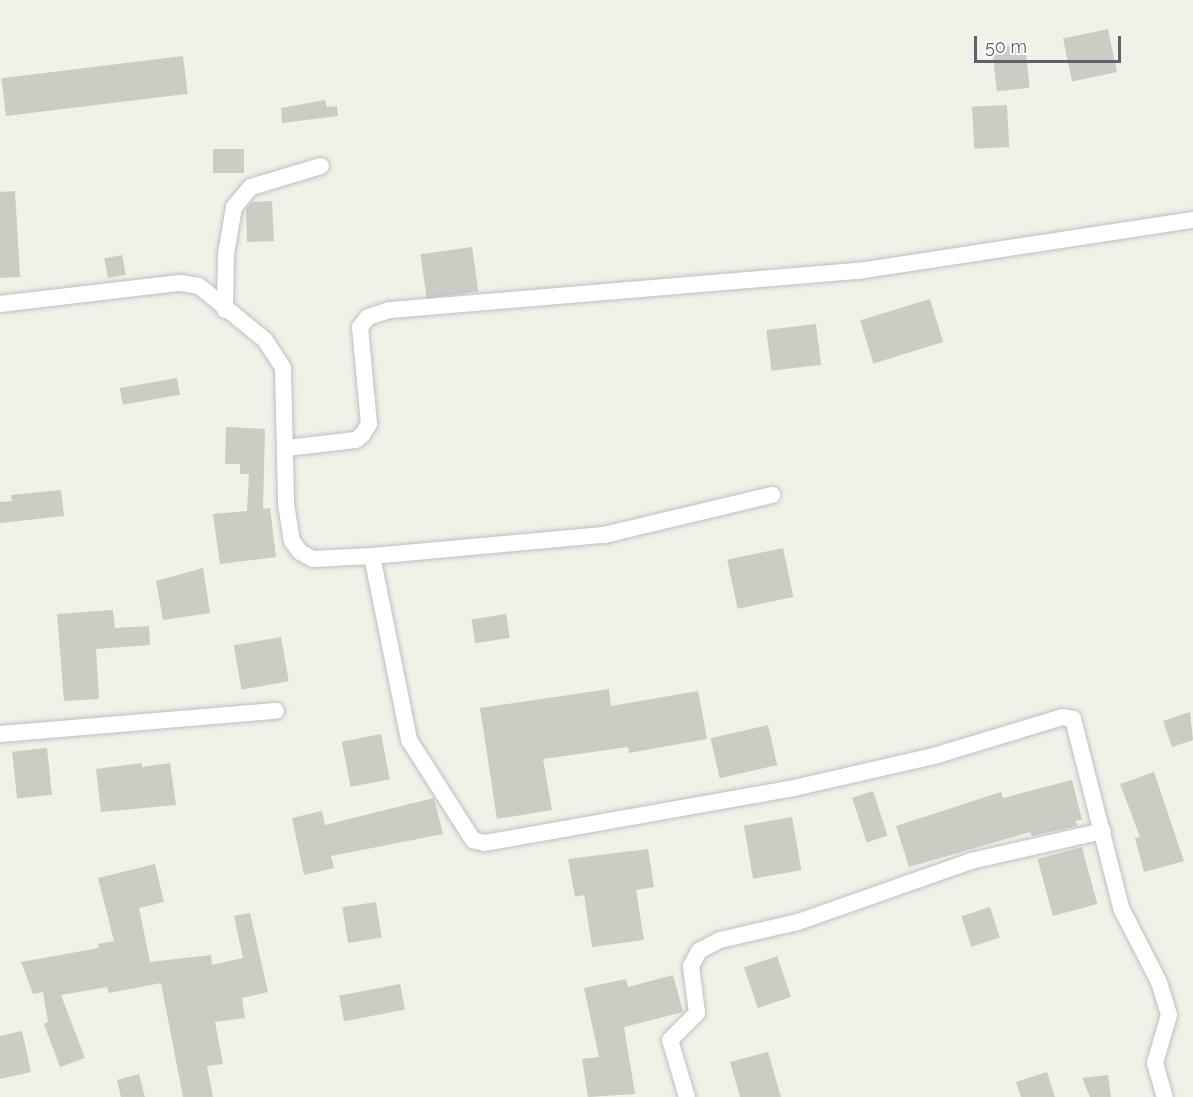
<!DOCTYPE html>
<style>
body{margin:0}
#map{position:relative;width:1193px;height:1097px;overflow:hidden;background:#f1f1e7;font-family:Raleway,sans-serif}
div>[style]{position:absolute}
.building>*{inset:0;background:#cccbc4;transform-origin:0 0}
.roads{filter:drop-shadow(0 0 2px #bebfc6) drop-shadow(0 0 2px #bebfc6)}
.street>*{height:16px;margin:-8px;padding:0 8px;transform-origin:8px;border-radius:8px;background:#fff}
span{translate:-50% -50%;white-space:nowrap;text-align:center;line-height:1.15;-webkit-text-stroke:4.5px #fff;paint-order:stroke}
.scale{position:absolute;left:974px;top:36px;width:147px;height:27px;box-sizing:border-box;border:3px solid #5e6168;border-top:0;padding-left:8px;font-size:18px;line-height:21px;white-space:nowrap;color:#5e6168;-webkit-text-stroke:4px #fff;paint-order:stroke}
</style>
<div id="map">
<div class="building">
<i style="left:1108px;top:29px;width:44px;height:46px;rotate:78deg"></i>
<i style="left:1025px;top:44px;width:44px;height:33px;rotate:84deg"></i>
<i style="left:183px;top:56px;width:38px;height:183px;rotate:83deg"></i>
<i style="clip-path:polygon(325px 100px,327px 107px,337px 106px,338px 116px,282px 123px,281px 108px)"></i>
<i style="left:1007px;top:105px;width:42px;height:35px;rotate:87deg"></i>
<i style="left:213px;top:149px;width:31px;height:24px"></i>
<i style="clip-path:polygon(15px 191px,20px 277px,0 278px,0 192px)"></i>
<i style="clip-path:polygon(272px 201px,274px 241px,247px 242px,246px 209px,252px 202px)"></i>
<i style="left:472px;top:247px;width:45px;height:52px;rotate:82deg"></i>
<i style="left:122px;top:255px;width:20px;height:18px;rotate:79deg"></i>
<i style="left:930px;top:299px;width:45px;height:73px;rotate:73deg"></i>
<i style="left:816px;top:324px;width:41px;height:50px;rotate:83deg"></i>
<i style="left:177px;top:378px;width:17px;height:58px;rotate:80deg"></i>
<i style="clip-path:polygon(226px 427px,265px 429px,263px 509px,270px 508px,276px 557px,220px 564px,213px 514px,247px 511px,249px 474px,240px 474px,240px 464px,225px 464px)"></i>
<i style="clip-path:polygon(61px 490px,64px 516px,0 523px,0 502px,12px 501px,11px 495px)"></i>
<i style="left:783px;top:548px;width:50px;height:57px;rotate:78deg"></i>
<i style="clip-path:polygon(203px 568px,210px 613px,163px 620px,156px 581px)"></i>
<i style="clip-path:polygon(113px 610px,115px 628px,149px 626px,150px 645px,96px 649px,99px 699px,64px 701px,57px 614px)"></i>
<i style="left:506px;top:614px;width:24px;height:35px;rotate:81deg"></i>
<i style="left:281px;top:637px;width:45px;height:48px;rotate:80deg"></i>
<i style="clip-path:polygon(609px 689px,611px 706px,698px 691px,707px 739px,629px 753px,628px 747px,543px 759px,552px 810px,497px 819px,480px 708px)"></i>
<i style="clip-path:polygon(1190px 712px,1193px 740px,1172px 747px,1163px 721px)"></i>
<i style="left:768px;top:725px;width:41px;height:59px;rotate:77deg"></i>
<i style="left:381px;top:734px;width:46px;height:40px;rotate:79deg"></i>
<i style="left:47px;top:748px;width:47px;height:35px;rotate:84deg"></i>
<i style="clip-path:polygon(142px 763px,142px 767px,170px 763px,176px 805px,101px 812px,96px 769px)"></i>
<i style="clip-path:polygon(1154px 772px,1184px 861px,1144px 872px,1135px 838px,1140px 837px,1120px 784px)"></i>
<i style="clip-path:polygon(1072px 780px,1082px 820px,1075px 821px,1077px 826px,1032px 836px,1030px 832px,909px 867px,896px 826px,1001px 792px,1003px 798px)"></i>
<i style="left:873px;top:791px;width:47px;height:22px;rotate:72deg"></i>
<i style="clip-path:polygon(434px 798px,443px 834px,331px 856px,334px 868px,304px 875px,292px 818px,322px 811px,325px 825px)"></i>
<i style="left:792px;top:817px;width:54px;height:49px;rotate:80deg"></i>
<i style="left:1082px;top:847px;width:59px;height:46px;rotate:75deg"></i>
<i style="clip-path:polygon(648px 849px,654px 887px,636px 890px,644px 940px,592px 947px,584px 895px,575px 897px,568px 859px)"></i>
<i style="clip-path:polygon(155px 864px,164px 902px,139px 908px,150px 962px,211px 955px,212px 965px,243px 958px,234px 916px,250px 913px,268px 992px,242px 998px,245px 1018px,215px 1022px,223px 1064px,207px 1066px,213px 1097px,183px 1097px,161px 983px,109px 993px,107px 987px,61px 995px,85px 1058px,60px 1067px,44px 1024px,48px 1022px,43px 992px,33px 994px,21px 962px,99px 948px,98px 944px,114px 941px,98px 878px)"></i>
<i style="left:376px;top:902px;width:36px;height:34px;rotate:81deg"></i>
<i style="left:990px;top:907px;width:32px;height:30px;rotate:72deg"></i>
<i style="left:777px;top:956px;width:43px;height:35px;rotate:71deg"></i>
<i style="clip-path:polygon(673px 975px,683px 1012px,624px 1027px,635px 1094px,588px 1097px,582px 1059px,599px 1057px,584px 988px,626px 979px,628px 987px)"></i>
<i style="left:400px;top:984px;width:26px;height:62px;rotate:79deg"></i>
<i style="clip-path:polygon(22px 1031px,31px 1072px,0 1079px,0 1036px)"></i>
<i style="clip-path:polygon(768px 1052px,781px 1097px,740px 1097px,730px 1062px)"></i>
<i style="clip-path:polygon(1047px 1072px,1055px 1097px,1021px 1097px,1016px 1082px)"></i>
<i style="clip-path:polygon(139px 1074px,145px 1097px,121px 1097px,117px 1080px)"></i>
<i style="clip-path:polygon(1108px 1075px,1111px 1097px,1090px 1097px,1082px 1078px)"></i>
</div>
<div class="roads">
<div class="street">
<i style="left:0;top:304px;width:181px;rotate:-6.7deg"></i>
<i style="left:180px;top:283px;width:19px;rotate:9deg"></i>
<i style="left:199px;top:286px;width:85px;rotate:39.3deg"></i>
<i style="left:265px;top:340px;width:33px;rotate:57deg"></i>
<i style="left:283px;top:368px;width:136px;rotate:88.7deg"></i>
<i style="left:286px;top:504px;width:37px;rotate:81deg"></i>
<i style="left:292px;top:541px;width:14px;rotate:54deg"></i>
<i style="left:300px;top:552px;width:15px;rotate:28deg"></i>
<i style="left:313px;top:559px;width:59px;rotate:-2.9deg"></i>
<i style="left:372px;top:556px;width:188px;rotate:78.6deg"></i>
<i style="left:409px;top:740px;width:119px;rotate:57.4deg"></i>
<i style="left:473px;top:840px;width:12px;rotate:14deg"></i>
<i style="left:485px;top:843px;width:314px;rotate:-10.1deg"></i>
<i style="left:794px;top:788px;width:144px;rotate:-12.9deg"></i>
<i style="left:934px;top:756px;width:134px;rotate:-16.9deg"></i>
<i style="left:1062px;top:717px;width:11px;rotate:10deg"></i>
<i style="left:1073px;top:719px;width:195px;rotate:75.7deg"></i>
<i style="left:1121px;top:908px;width:83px;rotate:62.8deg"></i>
<i style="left:1159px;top:982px;width:34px;rotate:73deg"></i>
<i style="left:1169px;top:1015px;width:50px;rotate:106.3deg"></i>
<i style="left:1155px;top:1063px;width:35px;rotate:74deg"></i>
<i style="left:225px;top:310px;width:56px;rotate:-89deg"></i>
<i style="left:226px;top:254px;width:48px;rotate:-80.3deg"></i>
<i style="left:234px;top:207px;width:26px;rotate:-50deg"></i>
<i style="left:251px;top:187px;width:73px;rotate:-16.7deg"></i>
<i style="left:287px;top:448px;width:69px;rotate:-6.6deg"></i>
<i style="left:356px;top:440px;width:9px;rotate:-41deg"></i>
<i style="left:363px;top:434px;width:12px;rotate:-59deg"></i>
<i style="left:369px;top:424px;width:97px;rotate:-95.3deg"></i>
<i style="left:360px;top:327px;width:13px;rotate:-51deg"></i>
<i style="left:368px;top:317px;width:23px;rotate:-18deg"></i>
<i style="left:390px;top:310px;width:471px;rotate:-4.8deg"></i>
<i style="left:859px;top:271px;width:338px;rotate:-8.7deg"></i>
<i style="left:372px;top:556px;width:233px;rotate:-5.2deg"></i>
<i style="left:604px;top:535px;width:173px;rotate:-13.4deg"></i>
<i style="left:0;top:734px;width:277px;rotate:-4.8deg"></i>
<i style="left:687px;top:1097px;width:59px;rotate:-106.6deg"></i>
<i style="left:670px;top:1040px;width:38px;rotate:-45deg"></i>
<i style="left:697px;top:1013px;width:47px;rotate:-97.3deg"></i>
<i style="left:691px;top:966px;width:17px;rotate:-62deg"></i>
<i style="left:699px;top:951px;width:24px;rotate:-28deg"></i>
<i style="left:720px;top:940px;width:80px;rotate:-13deg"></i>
<i style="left:798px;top:922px;width:183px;rotate:-19.4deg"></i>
<i style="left:971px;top:861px;width:135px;rotate:-12.8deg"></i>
</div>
</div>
<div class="scale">50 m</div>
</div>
